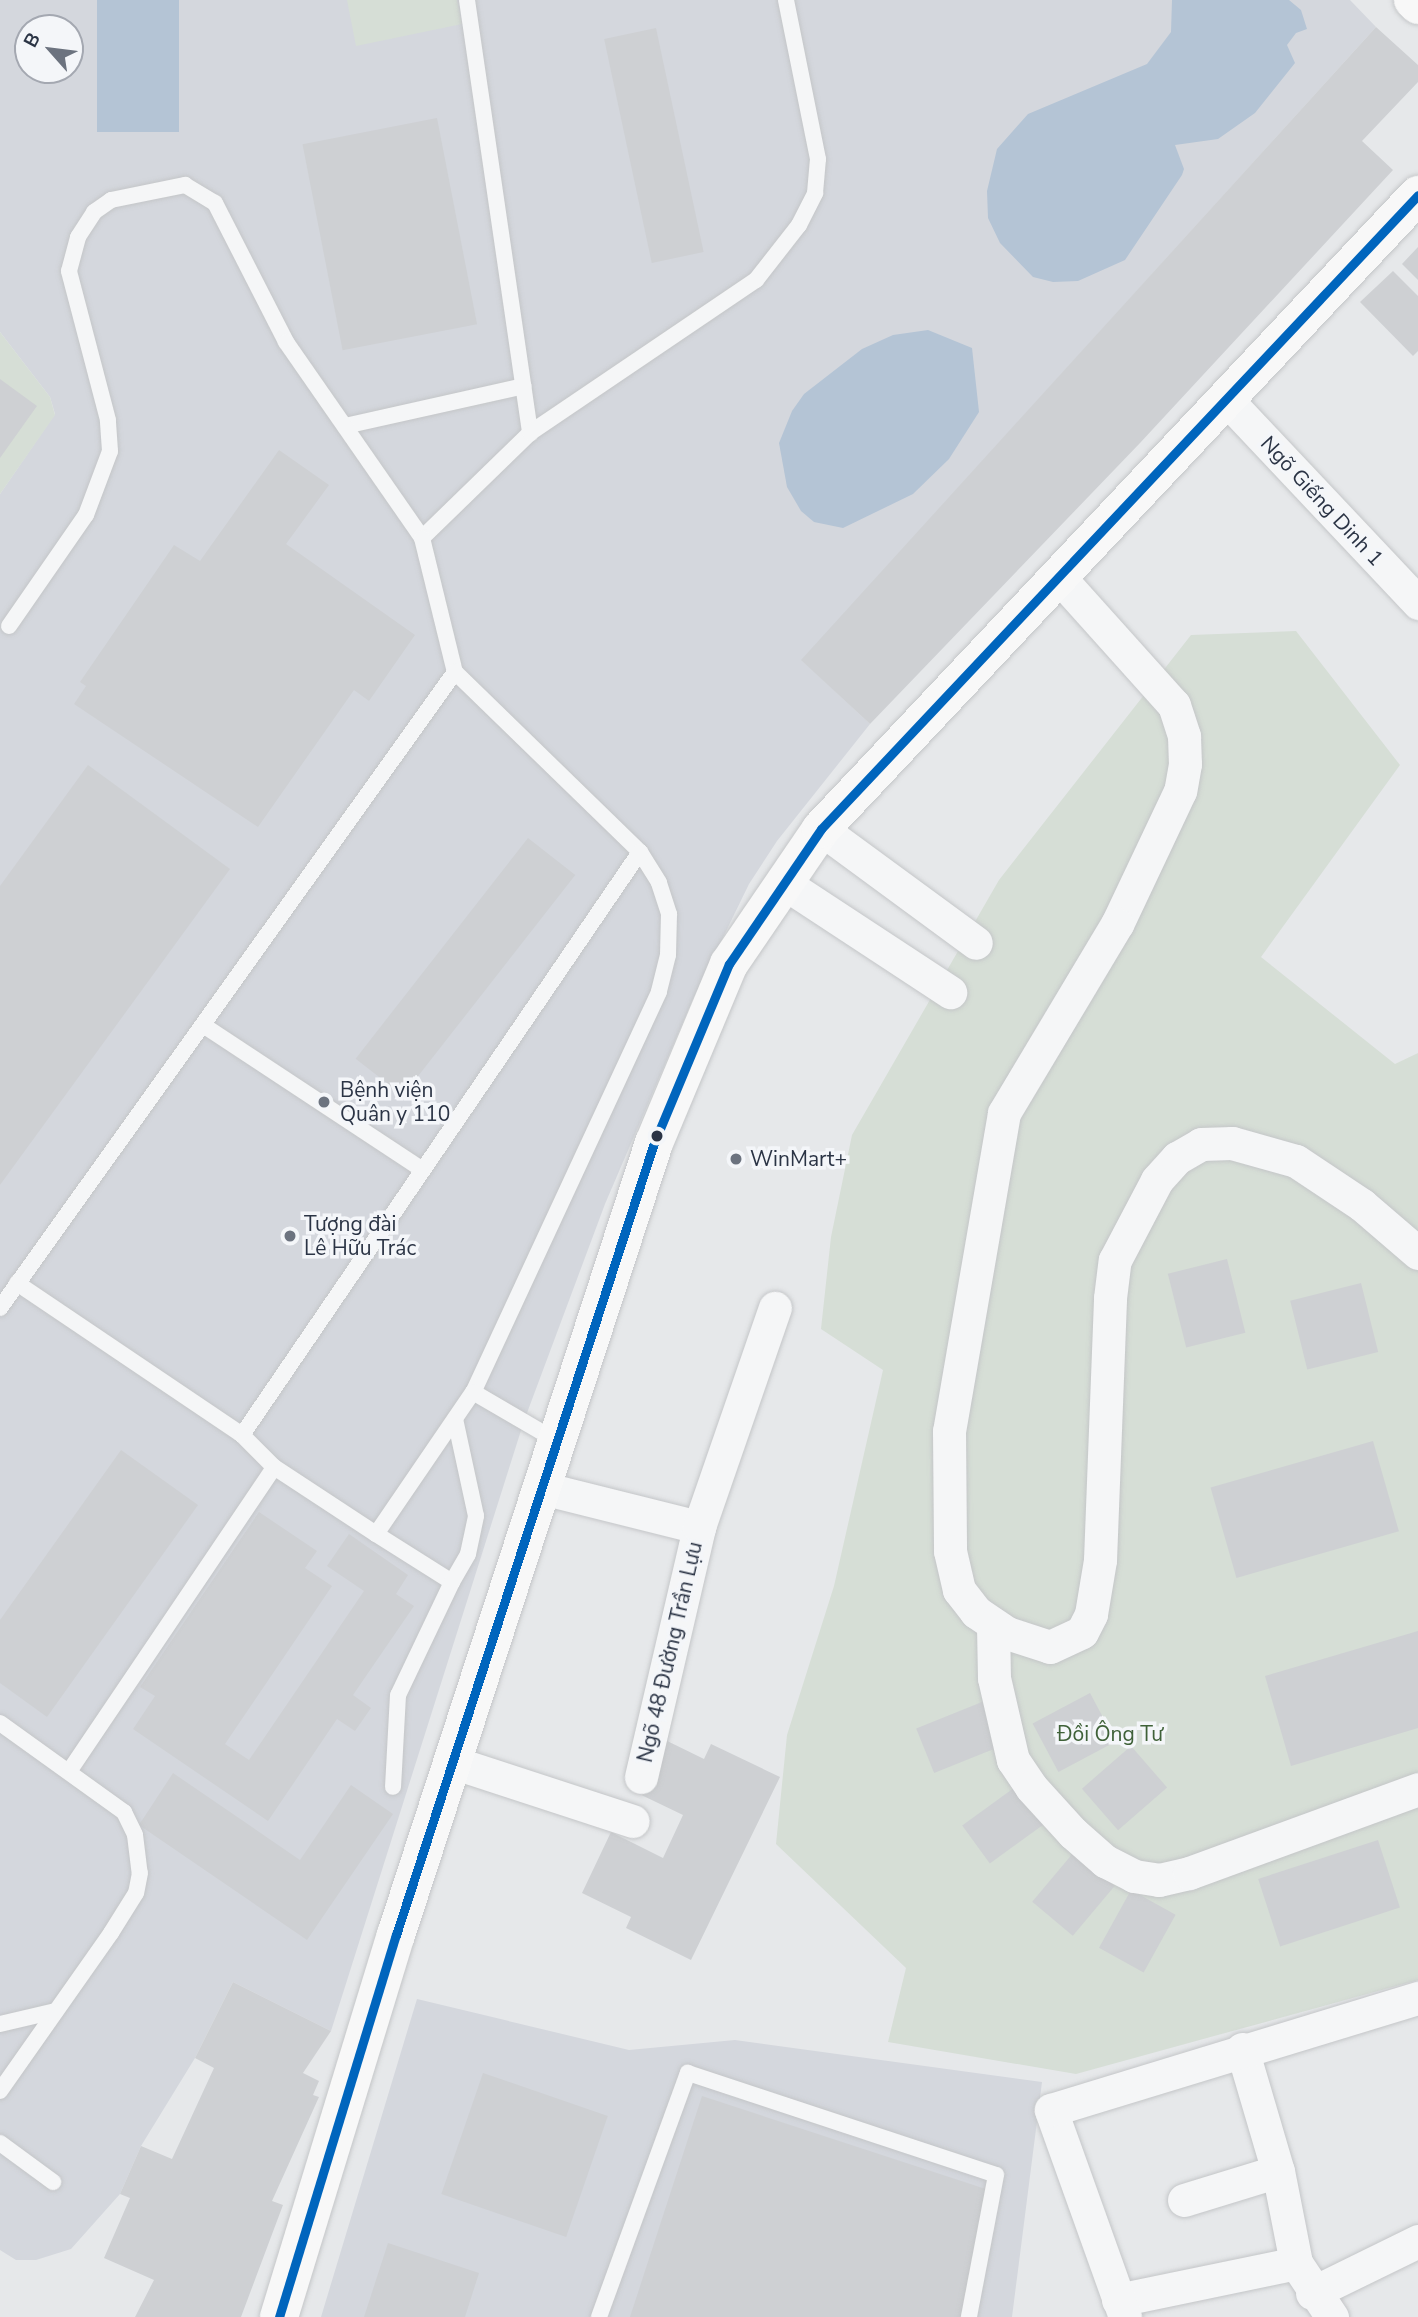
<!DOCTYPE html>
<meta charset="utf-8">
<style>
body{margin:0}
#map{position:relative;width:1418px;height:2317px;overflow:hidden;background:#e6e8ea;font-family:"Nunito Sans",sans-serif}
div>[style]{position:absolute}
.built>*{inset:0;background:#d4d7dd}
.green>*{inset:0;background:#d6ded6}
.water>*{inset:0;background:#b4c4d5;transform-origin:0 0}
.building>*{inset:0;background:#ced0d3;transform-origin:0 0}
.roads{filter:drop-shadow(0 0 2px #c4c6c8) drop-shadow(0 0 2px #c4c6c8)}
.service>*{height:16px;margin:-8px;padding:0 8px;transform-origin:8px;border-radius:8px;background:#f5f6f7}
.minor>*{height:33px;margin:-16.5px;padding:0 16.5px;transform-origin:16.5px;border-radius:16.5px;background:#f5f6f7}
.secondary>*{height:38px;margin:-19px;padding:0 19px;transform-origin:19px;border-radius:19px;background:#f8f8f8}
.bus-1>*{height:9px;margin:-4.5px;padding:0 4.5px;transform-origin:4.5px;border-radius:4.5px;background:#0065bd}
.dots>*{width:19px;height:19px;translate:-50% -50%;box-sizing:border-box;border:4px solid #f4f6f9;border-radius:50%}
span{translate:-50% -50%;white-space:nowrap;text-align:center;line-height:1.15;-webkit-text-stroke:7px #f4f6f9;paint-order:stroke}
.street-label{font-size:21px;color:#2b3445}
.poi-label{font-size:21px;color:#2b3445}
.left{translate:0 -50%;text-align:left}
.park-label{font-size:21px;color:#3f6138}
.north{position:absolute;left:14px;top:14px;width:70px;height:70px;box-sizing:border-box;background:#f4f6f9;border:2px solid #a4a8b1;border-radius:50%;rotate:298deg;font-size:19px;font-weight:700;line-height:28px;text-align:center;color:#2b3445}
.north::after{content:'';display:block;margin:auto;width:24px;height:32px;background:#6c737f;clip-path:polygon(50% 0,100% 100%,50% 72%,0 100%)}
</style>
<div id="map">
<div class="built">
<i style="clip-path:polygon(evenodd,0 0,1350px 0,1376px 27px,802px 660px,870px 724px,777px 841px,749px 884px,692px 1001px,605px 1204px,524px 1421px,331px 2031px,233px 1982px,195px 2058px,141px 2146px,120px 2194px,71px 2249px,36px 2260px,16px 2260px,0 2250px,0 494px,55px 414px,50px 397px,0 332px,0 0,28px 28px,70px 28px,70px 70px,28px 70px,28px 28px)"></i>
<i style="clip-path:polygon(417px 1999px,629px 2050px,735px 2040px,1042px 2082px,1012px 2317px,321px 2317px)"></i>
</div>
<div class="green">
<i style="clip-path:polygon(347px 0,457px 0,462px 24px,356px 46px)"></i>
<i style="clip-path:polygon(0 332px,50px 397px,55px 415px,0 494px)"></i>
<i style="clip-path:polygon(1296px 631px,1400px 765px,1261px 957px,1395px 1064px,1418px 1053px,1418px 1980px,1076px 2074px,888px 2042px,906px 1968px,776px 1844px,787px 1735px,834px 1586px,883px 1370px,821px 1329px,831px 1237px,852px 1135px,999px 880px,1191px 635px)"></i>
</div>
<div class="water">
<i style="left:97px;top:0;width:82px;height:132px"></i>
<i style="clip-path:polygon(1172px 0,1289px 0,1301px 10px,1307px 29px,1296px 33px,1287px 45px,1295px 63px,1255px 113px,1218px 139px,1175px 145px,1184px 169px,1182px 175px,1125px 260px,1078px 281px,1053px 282px,1033px 277px,1000px 243px,988px 218px,987px 191px,997px 149px,1028px 114px,1147px 64px,1171px 32px)"></i>
<i style="clip-path:polygon(928px 330px,972px 348px,979px 412px,949px 459px,913px 494px,843px 528px,814px 522px,801px 511px,787px 487px,779px 443px,792px 411px,804px 394px,862px 349px,893px 335px)"></i>
</div>
<div class="building">
<i style="clip-path:polygon(1376px 27px,1418px 65px,1418px 82px,1362px 141px,1393px 170px,1140px 443px,870px 724px,801px 660px)"></i>
<i style="left:656px;top:28px;width:229px;height:53px;rotate:78deg"></i>
<i style="left:437px;top:118px;width:210px;height:137px;rotate:79deg"></i>
<i style="clip-path:polygon(1418px 247px,1418px 280px,1402px 264px)"></i>
<i style="clip-path:polygon(1393px 271px,1418px 296px,1418px 351px,1413px 356px,1360px 302px)"></i>
<i style="clip-path:polygon(0 379px,37px 406px,0 458px)"></i>
<i style="clip-path:polygon(279px 450px,329px 485px,286px 544px,415px 635px,369px 701px,354px 690px,258px 827px,74px 704px,86px 686px,80px 682px,174px 545px,200px 561px)"></i>
<i style="clip-path:polygon(88px 765px,230px 869px,0 1185px,0 886px)"></i>
<i style="left:528px;top:838px;width:60px;height:280px;rotate:38deg"></i>
<i style="left:1227px;top:1259px;width:76px;height:61px;rotate:76deg"></i>
<i style="left:1361px;top:1283px;width:71px;height:73px;rotate:76deg"></i>
<i style="left:1373px;top:1441px;width:94px;height:169px;rotate:74deg"></i>
<i style="clip-path:polygon(121px 1450px,198px 1505px,47px 1717px,0 1683px,0 1620px)"></i>
<i style="clip-path:polygon(259px 1512px,317px 1551px,305px 1568px,332px 1586px,225px 1744px,249px 1760px,364px 1591px,327px 1566px,349px 1534px,408px 1575px,396px 1594px,414px 1606px,353px 1695px,371px 1708px,355px 1731px,337px 1719px,268px 1821px,133px 1729px,155px 1696px,140px 1687px)"></i>
<i style="clip-path:polygon(1418px 1631px,1418px 1728px,1291px 1766px,1265px 1676px)"></i>
<i style="left:1090px;top:1693px;width:55px;height:65px;rotate:62deg"></i>
<i style="left:982px;top:1702px;width:48px;height:71px;rotate:68deg"></i>
<i style="clip-path:polygon(657px 1736px,704px 1759px,711px 1744px,780px 1777px,691px 1960px,626px 1928px,631px 1917px,582px 1893px,611px 1832px,663px 1858px,683px 1815px,631px 1790px)"></i>
<i style="left:1131px;top:1746px;width:55px;height:65px;rotate:49deg"></i>
<i style="clip-path:polygon(173px 1773px,300px 1860px,351px 1785px,393px 1814px,307px 1940px,139px 1825px)"></i>
<i style="left:1018px;top:1785px;width:47px;height:69px;rotate:54deg"></i>
<i style="left:1378px;top:1840px;width:71px;height:126px;rotate:72deg"></i>
<i style="left:1074px;top:1852px;width:53px;height:65px;rotate:40deg"></i>
<i style="left:1131px;top:1890px;width:51px;height:66px;rotate:29deg"></i>
<i style="clip-path:polygon(233px 1982px,331px 2031px,303px 2073px,319px 2081px,313px 2095px,319px 2097px,272px 2201px,283px 2205px,241px 2317px,135px 2317px,154px 2280px,104px 2258px,130px 2198px,120px 2194px,141px 2146px,172px 2159px,214px 2068px,195px 2058px)"></i>
<i style="left:483px;top:2073px;width:132px;height:128px;rotate:19deg"></i>
<i style="clip-path:polygon(702px 2096px,1001px 2194px,961px 2317px,630px 2317px)"></i>
<i style="clip-path:polygon(388px 2243px,479px 2273px,465px 2317px,364px 2317px)"></i>
</div>
<div class="roads">
<div class="service">
<i style="left:467px;top:0;width:438px;rotate:81.7deg"></i>
<i style="left:345px;top:426px;width:183px;rotate:-12.6deg"></i>
<i style="left:422px;top:538px;width:151px;rotate:-44.2deg"></i>
<i style="left:530px;top:433px;width:273px;rotate:-34.1deg"></i>
<i style="left:756px;top:280px;width:70px;rotate:-52deg"></i>
<i style="left:799px;top:225px;width:36px;rotate:-63deg"></i>
<i style="left:815px;top:193px;width:34px;rotate:-85deg"></i>
<i style="left:818px;top:159px;width:162px;rotate:-101.4deg"></i>
<i style="left:9px;top:626px;width:135px;rotate:-55.3deg"></i>
<i style="left:86px;top:515px;width:68px;rotate:-69.4deg"></i>
<i style="left:110px;top:451px;width:31px;rotate:-94deg"></i>
<i style="left:108px;top:420px;width:154px;rotate:-104.7deg"></i>
<i style="left:69px;top:271px;width:35px;rotate:-75deg"></i>
<i style="left:78px;top:237px;width:30px;rotate:-57deg"></i>
<i style="left:94px;top:212px;width:21px;rotate:-35deg"></i>
<i style="left:111px;top:200px;width:76px;rotate:-11.5deg"></i>
<i style="left:185px;top:185px;width:35px;rotate:31deg"></i>
<i style="left:215px;top:203px;width:156px;rotate:62.9deg"></i>
<i style="left:286px;top:342px;width:239px;rotate:55.2deg"></i>
<i style="left:422px;top:538px;width:138px;rotate:76.2deg"></i>
<i style="left:203px;top:1025px;width:261px;rotate:33.4deg"></i>
<i style="left:17px;top:1283px;width:272px;rotate:34deg"></i>
<i style="left:0;top:1308px;width:782px;rotate:-54.42deg"></i>
<i style="left:455px;top:672px;width:258px;rotate:44.2deg"></i>
<i style="left:640px;top:852px;width:36px;rotate:58deg"></i>
<i style="left:659px;top:883px;width:33px;rotate:72deg"></i>
<i style="left:669px;top:914px;width:41px;rotate:91.4deg"></i>
<i style="left:668px;top:955px;width:38px;rotate:104deg"></i>
<i style="left:659px;top:992px;width:441px;rotate:114.9deg"></i>
<i style="left:473px;top:1392px;width:172px;rotate:124.3deg"></i>
<i style="left:376px;top:1534px;width:122px;rotate:-146.7deg"></i>
<i style="left:473px;top:1392px;width:97px;rotate:30.3deg"></i>
<i style="left:376px;top:1534px;width:90px;rotate:32.3deg"></i>
<i style="left:452px;top:1582px;width:125px;rotate:115.5deg"></i>
<i style="left:398px;top:1695px;width:92px;rotate:93.1deg"></i>
<i style="left:452px;top:1582px;width:32px;rotate:-60deg"></i>
<i style="left:468px;top:1554px;width:39px;rotate:-78deg"></i>
<i style="left:476px;top:1516px;width:99px;rotate:-102.2deg"></i>
<i style="left:0;top:1723px;width:153px;rotate:35.7deg"></i>
<i style="left:124px;top:1812px;width:25px;rotate:64deg"></i>
<i style="left:135px;top:1835px;width:38px;rotate:83deg"></i>
<i style="left:140px;top:1873px;width:20px;rotate:101deg"></i>
<i style="left:136px;top:1893px;width:47px;rotate:122deg"></i>
<i style="left:111px;top:1933px;width:193px;rotate:125.1deg"></i>
<i style="left:70px;top:1770px;width:365px;rotate:-56deg"></i>
<i style="left:274px;top:1467px;width:45px;rotate:-135deg"></i>
<i style="left:242px;top:1435px;width:706px;rotate:-55.68deg"></i>
<i style="left:0;top:2024px;width:57px;rotate:-13.1deg"></i>
<i style="left:0;top:2143px;width:66px;rotate:36.3deg"></i>
<i style="left:599px;top:2317px;width:260px;rotate:-70deg"></i>
<i style="left:688px;top:2073px;width:324px;rotate:18.3deg"></i>
<i style="left:996px;top:2175px;width:145px;rotate:100.8deg"></i>
</div>
<div class="minor">
<i style="left:1227px;top:400px;width:279px;rotate:46.7deg"></i>
<i style="left:1059px;top:577px;width:172px;rotate:48.1deg"></i>
<i style="left:1174px;top:705px;width:33px;rotate:72deg"></i>
<i style="left:1184px;top:736px;width:28px;rotate:88deg"></i>
<i style="left:1185px;top:764px;width:27px;rotate:100deg"></i>
<i style="left:1180px;top:791px;width:147px;rotate:115.3deg"></i>
<i style="left:1117px;top:924px;width:220px;rotate:120.9deg"></i>
<i style="left:1004px;top:1113px;width:323px;rotate:99.8deg"></i>
<i style="left:949px;top:1431px;width:120px;rotate:89.5deg"></i>
<i style="left:950px;top:1551px;width:40px;rotate:77deg"></i>
<i style="left:959px;top:1590px;width:28px;rotate:52deg"></i>
<i style="left:976px;top:1612px;width:37px;rotate:34deg"></i>
<i style="left:1007px;top:1633px;width:45px;rotate:18deg"></i>
<i style="left:1050px;top:1647px;width:35px;rotate:-25deg"></i>
<i style="left:1082px;top:1632px;width:20px;rotate:-63deg"></i>
<i style="left:1091px;top:1614px;width:55px;rotate:-80.5deg"></i>
<i style="left:1100px;top:1560px;width:262px;rotate:-87.8deg"></i>
<i style="left:1110px;top:1298px;width:38px;rotate:-83deg"></i>
<i style="left:1115px;top:1260px;width:90px;rotate:-62.3deg"></i>
<i style="left:1157px;top:1180px;width:30px;rotate:-48deg"></i>
<i style="left:1177px;top:1158px;width:28px;rotate:-30deg"></i>
<i style="left:1201px;top:1144px;width:31px;rotate:-2deg"></i>
<i style="left:1232px;top:1143px;width:66px;rotate:15.7deg"></i>
<i style="left:1296px;top:1161px;width:79px;rotate:33.7deg"></i>
<i style="left:1362px;top:1205px;width:74px;rotate:40.6deg"></i>
<i style="left:821px;top:829px;width:192px;rotate:36.3deg"></i>
<i style="left:784px;top:883px;width:199px;rotate:33.3deg"></i>
<i style="left:542px;top:1488px;width:162px;rotate:14deg"></i>
<i style="left:993px;top:1626px;width:52px;rotate:88.9deg"></i>
<i style="left:994px;top:1678px;width:84px;rotate:77deg"></i>
<i style="left:1013px;top:1760px;width:32px;rotate:56deg"></i>
<i style="left:1031px;top:1787px;width:62px;rotate:47.6deg"></i>
<i style="left:1073px;top:1833px;width:43px;rotate:41.2deg"></i>
<i style="left:1105px;top:1861px;width:33px;rotate:27deg"></i>
<i style="left:1134px;top:1876px;width:25px;rotate:9deg"></i>
<i style="left:1159px;top:1880px;width:31px;rotate:-13deg"></i>
<i style="left:1189px;top:1873px;width:244px;rotate:-20.1deg"></i>
<i style="left:452px;top:1762px;width:190px;rotate:18.1deg"></i>
<i style="left:641px;top:1777px;width:257px;rotate:-76.9deg"></i>
<i style="left:699px;top:1527px;width:232px;rotate:-70.9deg"></i>
<i style="left:1242px;top:2049px;width:127px;rotate:73.6deg"></i>
<i style="left:1278px;top:2171px;width:94px;rotate:78.9deg"></i>
<i style="left:1296px;top:2263px;width:65px;rotate:56.3deg"></i>
<i style="left:1184px;top:2200px;width:98px;rotate:-17.1deg"></i>
<i style="left:1312px;top:2293px;width:118px;rotate:-26.1deg"></i>
<i style="left:1118px;top:2300px;width:182px;rotate:-11.7deg"></i>
<i style="left:1125px;top:2317px;width:220px;rotate:-109.7deg"></i>
<i style="left:1051px;top:2110px;width:384px;rotate:-17deg"></i>
</div>
<div class="secondary">
<i style="left:1413px;top:0;width:7px;rotate:45deg"></i>
<i style="left:279px;top:2317px;width:400px;rotate:-73deg"></i>
<i style="left:396px;top:1935px;width:833px;rotate:-71.96deg"></i>
<i style="left:654px;top:1143px;width:194px;rotate:-67.3deg"></i>
<i style="left:729px;top:964px;width:163px;rotate:-55.7deg"></i>
<i style="left:821px;top:829px;width:871px;rotate:-46.72deg"></i>
</div>
</div>
<div class="bus-1">
<i style="left:279px;top:2317px;width:400px;rotate:-73deg"></i>
<i style="left:396px;top:1935px;width:833px;rotate:-71.96deg"></i>
<i style="left:654px;top:1143px;width:194px;rotate:-67.3deg"></i>
<i style="left:729px;top:964px;width:163px;rotate:-55.7deg"></i>
<i style="left:821px;top:829px;width:871px;rotate:-46.72deg"></i>
</div>
<div class="dots">
<i style="left:324px;top:1102px;background:#6c737f"></i>
<i style="left:657px;top:1136px;background:#2b3445"></i>
<i style="left:736px;top:1159px;background:#6c737f"></i>
<i style="left:290px;top:1236px;background:#6c737f"></i>
</div>
<div class="street-label">
<span style="left:1322px;top:501px;rotate:47deg">Ngõ Giếng Dinh 1</span>
<span style="left:670px;top:1652px;rotate:-77deg">Ngõ 48 Đường Trần Lựu</span>
</div>
<div class="poi-label">
<span class="left" style="left:340px;top:1102px">Bệnh viện<br>Quân y 110</span>
<span class="left" style="left:750px;top:1159px">WinMart+</span>
<span class="left" style="left:304px;top:1236px">Tượng đài<br>Lê Hữu Trác</span>
</div>
<div class="park-label">
<span style="left:1110px;top:1734px">Đồi Ông Tư</span>
</div>
<div class="north">B</div>
</div>
